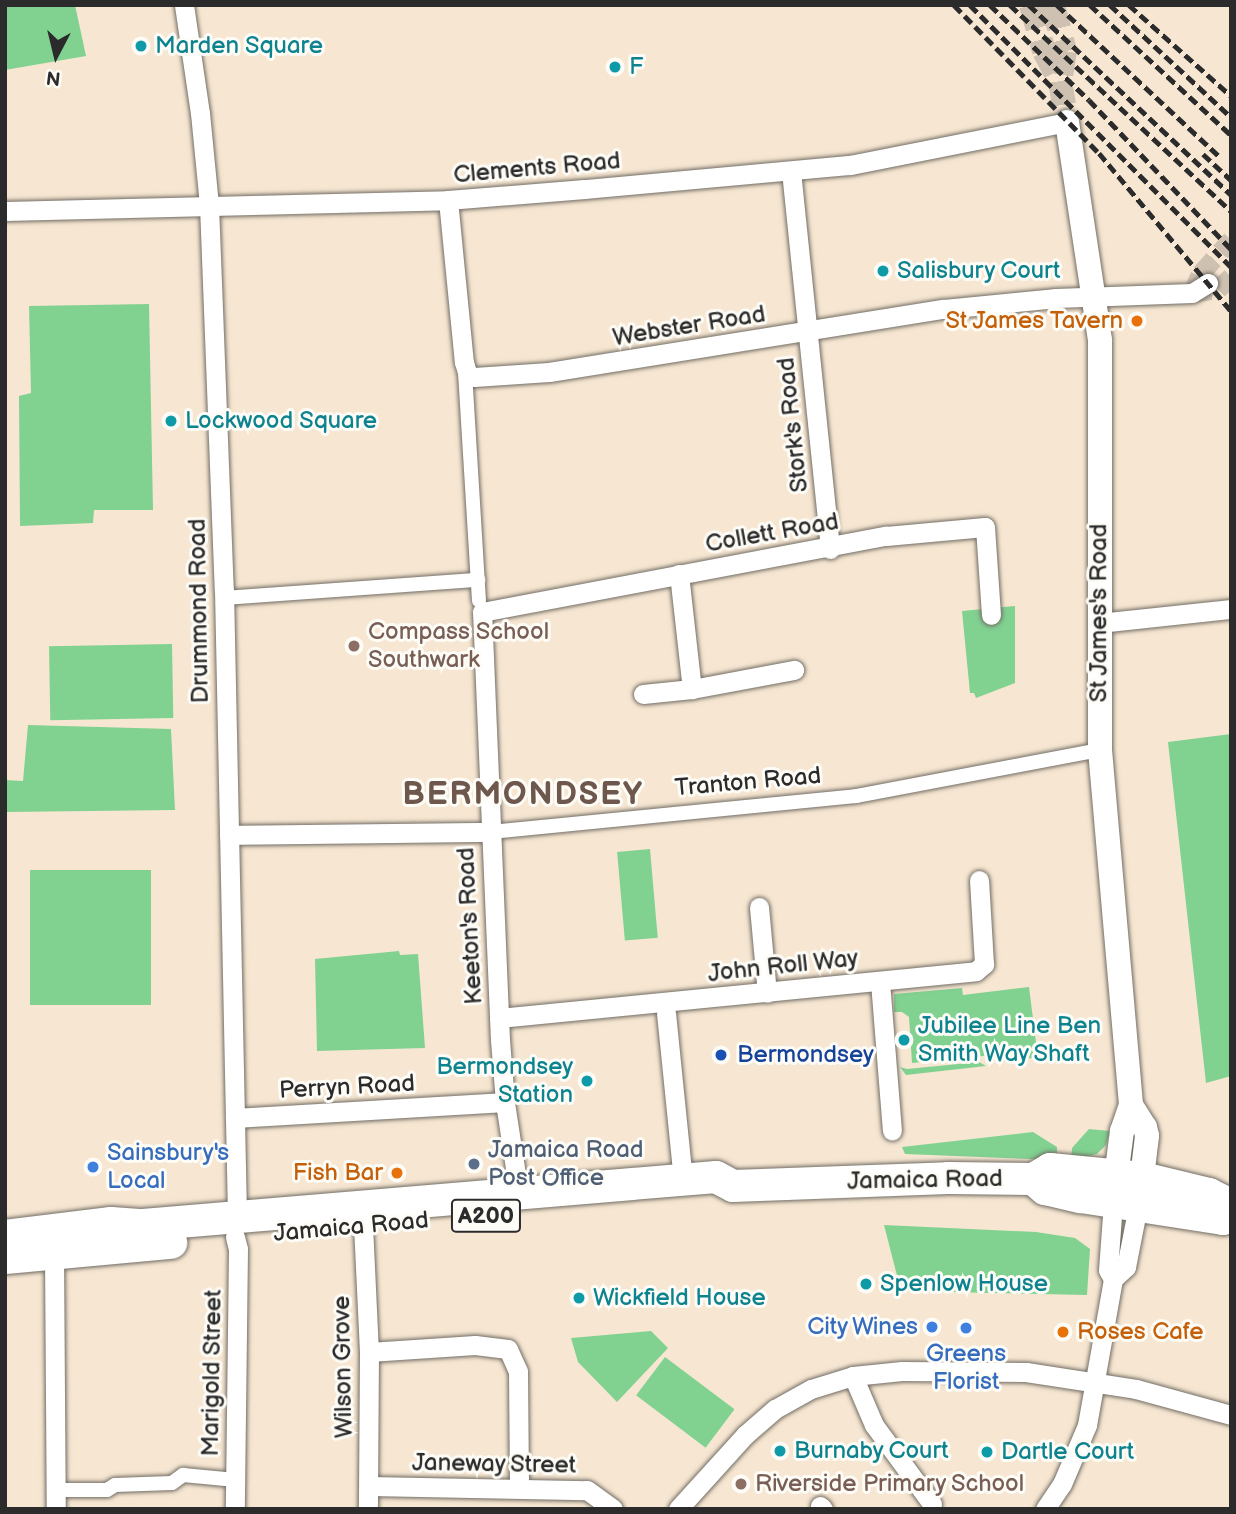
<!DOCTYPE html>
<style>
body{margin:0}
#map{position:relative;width:1236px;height:1514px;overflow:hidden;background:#f7e7d2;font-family:"Balsamiq Sans",sans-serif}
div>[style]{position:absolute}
.green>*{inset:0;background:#81d191;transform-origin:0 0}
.minor-tunnel>*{height:19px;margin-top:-9.5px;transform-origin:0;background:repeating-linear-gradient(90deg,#cec1b1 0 19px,transparent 0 29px)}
.tertiary-tunnel>*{height:24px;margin-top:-12px;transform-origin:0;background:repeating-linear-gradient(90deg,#cec1b1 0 24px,transparent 0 36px)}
.roads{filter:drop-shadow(0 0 2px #726d65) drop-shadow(0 0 2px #726d65)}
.pedestrian>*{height:14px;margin:-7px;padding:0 7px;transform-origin:7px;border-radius:7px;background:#fff}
.minor>*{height:19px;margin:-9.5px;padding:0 9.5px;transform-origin:9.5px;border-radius:9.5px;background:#fff}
.tertiary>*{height:24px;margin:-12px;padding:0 12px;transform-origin:12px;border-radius:12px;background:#fff}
.primary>*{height:32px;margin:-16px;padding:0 16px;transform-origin:16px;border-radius:16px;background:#fff}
.rail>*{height:5px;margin-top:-2.5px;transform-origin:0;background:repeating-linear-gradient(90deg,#2b2b2b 0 10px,transparent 0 15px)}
.dots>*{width:19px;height:19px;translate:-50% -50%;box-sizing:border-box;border:4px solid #fdfcf7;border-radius:50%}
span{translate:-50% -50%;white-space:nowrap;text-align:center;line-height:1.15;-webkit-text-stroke:6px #fdfcf7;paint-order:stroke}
.shield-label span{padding:2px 5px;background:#fdfcf7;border:2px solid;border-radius:5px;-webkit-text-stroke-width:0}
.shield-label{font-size:23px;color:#2b2b2b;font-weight:700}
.culture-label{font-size:24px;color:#0d838f}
.left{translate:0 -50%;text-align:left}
.right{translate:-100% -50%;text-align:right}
.street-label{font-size:24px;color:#2b2b2b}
.food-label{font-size:24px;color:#c56008}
.education-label{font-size:24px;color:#785e54}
.transit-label{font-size:24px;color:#164399}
.service-label{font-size:24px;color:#4e5e75}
.shop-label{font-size:24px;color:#366cbe}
.district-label{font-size:32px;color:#6e574c;font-weight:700;letter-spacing:2px}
.frame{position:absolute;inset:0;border:7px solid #2b2b2b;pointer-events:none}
.north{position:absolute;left:21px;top:21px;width:70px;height:70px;-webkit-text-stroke:5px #fdfcf7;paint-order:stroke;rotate:187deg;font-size:19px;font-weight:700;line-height:28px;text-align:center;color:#2b2b2b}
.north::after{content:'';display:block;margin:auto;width:24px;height:32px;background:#2b2b2b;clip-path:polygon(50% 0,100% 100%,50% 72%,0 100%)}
</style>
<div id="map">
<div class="green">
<i style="clip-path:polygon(5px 5px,75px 5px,86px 56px,5px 70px)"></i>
<i style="clip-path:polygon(149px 304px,153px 510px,94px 510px,93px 523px,20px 526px,19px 396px,31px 393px,29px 306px)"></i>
<i style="clip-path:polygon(1015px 606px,1015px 683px,976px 698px,974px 693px,970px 693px,962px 611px)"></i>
<i style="left:172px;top:644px;width:74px;height:123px;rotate:89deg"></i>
<i style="clip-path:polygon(28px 725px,171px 729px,175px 810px,5px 812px,5px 780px,23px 781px)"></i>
<i style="clip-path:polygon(1231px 734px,1231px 1076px,1206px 1083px,1168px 742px)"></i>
<i style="left:650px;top:849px;width:89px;height:33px;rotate:85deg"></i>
<i style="left:151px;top:870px;width:135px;height:121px;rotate:90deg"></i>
<i style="clip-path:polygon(399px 951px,400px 955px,418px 954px,425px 1048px,317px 1051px,315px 959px)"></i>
<i style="clip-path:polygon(1029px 987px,1037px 1050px,1032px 1058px,999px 1062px,990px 1056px,983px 1056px,912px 1063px,909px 1017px,902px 1012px,894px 1012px,894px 994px,962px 988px,963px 995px)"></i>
<i style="clip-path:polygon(979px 1062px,986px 1066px,906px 1075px,900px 1067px,907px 1069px)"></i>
<i style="clip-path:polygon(1089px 1129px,1110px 1131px,1106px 1145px,1097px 1154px,1071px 1161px,1072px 1148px)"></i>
<i style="clip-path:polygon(1033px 1132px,1057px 1147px,1057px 1160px,905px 1154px,902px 1147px)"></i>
<i style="clip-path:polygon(884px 1225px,1036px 1232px,1075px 1238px,1090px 1249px,1087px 1295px,901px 1291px)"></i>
<i style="clip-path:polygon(651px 1331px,668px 1348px,617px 1402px,578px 1362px,571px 1338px)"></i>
<i style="left:665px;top:1357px;width:87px;height:48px;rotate:37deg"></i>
</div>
<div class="minor-tunnel">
<i style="left:1192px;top:293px;width:22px;rotate:-66deg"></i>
<i style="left:1201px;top:273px;width:45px;rotate:-47.7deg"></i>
<i style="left:1192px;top:293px;width:26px;rotate:-9deg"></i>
<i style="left:1218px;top:289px;width:18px;rotate:-43deg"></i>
</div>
<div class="tertiary-tunnel">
<i style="left:1031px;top:5px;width:48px;rotate:74.2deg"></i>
<i style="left:1044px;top:51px;width:34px;rotate:62deg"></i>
<i style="left:1060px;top:81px;width:42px;rotate:80.3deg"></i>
<i style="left:1053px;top:5px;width:48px;rotate:75.4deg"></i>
<i style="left:1065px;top:51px;width:30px;rotate:99deg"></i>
</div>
<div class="roads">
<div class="pedestrian">
<i style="left:465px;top:372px;width:229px;rotate:86.5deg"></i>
<i style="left:224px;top:598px;width:255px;rotate:-4.1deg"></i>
<i style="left:490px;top:832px;width:368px;rotate:-5.6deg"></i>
<i style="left:856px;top:796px;width:248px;rotate:-10.7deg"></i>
<i style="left:56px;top:1490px;width:51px"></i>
<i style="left:107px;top:1490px;width:9px;rotate:-32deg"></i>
<i style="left:115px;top:1485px;width:57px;rotate:-2deg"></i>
<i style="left:172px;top:1483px;width:14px;rotate:-36deg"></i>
<i style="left:183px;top:1475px;width:53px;rotate:5.4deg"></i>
</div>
<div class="minor">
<i style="left:184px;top:5px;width:109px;rotate:81.6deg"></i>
<i style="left:200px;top:113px;width:92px;rotate:84.4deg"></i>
<i style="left:209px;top:205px;width:385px;rotate:87.8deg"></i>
<i style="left:224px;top:590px;width:627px;rotate:88.81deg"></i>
<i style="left:791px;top:171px;width:380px;rotate:84.1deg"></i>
<i style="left:448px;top:200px;width:163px;rotate:84.4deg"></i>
<i style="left:464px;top:362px;width:15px;rotate:74deg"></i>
<i style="left:468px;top:376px;width:6px;rotate:9deg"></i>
<i style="left:474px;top:377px;width:75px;rotate:-3.8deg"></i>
<i style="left:549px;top:372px;width:400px;rotate:-9.1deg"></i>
<i style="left:944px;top:309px;width:113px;rotate:-5.6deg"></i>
<i style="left:1056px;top:298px;width:136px;rotate:-2.1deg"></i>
<i style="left:1192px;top:293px;width:19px;rotate:-32deg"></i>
<i style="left:5px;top:211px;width:443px;rotate:-1.4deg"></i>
<i style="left:448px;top:200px;width:137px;rotate:-4.6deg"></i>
<i style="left:585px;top:189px;width:266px;rotate:-5.2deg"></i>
<i style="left:850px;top:165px;width:221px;rotate:-11.2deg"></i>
<i style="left:679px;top:574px;width:116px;rotate:83.6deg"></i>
<i style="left:1099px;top:623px;width:133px;rotate:-6.1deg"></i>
<i style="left:643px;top:694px;width:49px;rotate:-5.8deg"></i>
<i style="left:692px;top:689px;width:104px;rotate:-10.6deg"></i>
<i style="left:229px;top:835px;width:261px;rotate:-0.7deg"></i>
<i style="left:759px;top:907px;width:86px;rotate:84.7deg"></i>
<i style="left:880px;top:982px;width:149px;rotate:85.4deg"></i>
<i style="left:666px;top:1013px;width:167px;rotate:84.2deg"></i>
<i style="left:499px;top:1018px;width:479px;rotate:-5.6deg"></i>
<i style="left:976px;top:971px;width:11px;rotate:-41deg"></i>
<i style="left:984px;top:964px;width:84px;rotate:-93.4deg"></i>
<i style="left:235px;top:1118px;width:270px;rotate:-3.4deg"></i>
<i style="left:519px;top:1194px;width:93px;rotate:-98.7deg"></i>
<i style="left:505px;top:1102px;width:62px;rotate:-94.6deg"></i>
<i style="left:500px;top:1040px;width:428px;rotate:-92.4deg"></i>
<i style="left:482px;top:612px;width:411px;rotate:-10.7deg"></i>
<i style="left:886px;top:536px;width:99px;rotate:-5.2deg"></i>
<i style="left:985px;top:527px;width:88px;rotate:86.1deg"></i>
<i style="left:363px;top:1225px;width:127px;rotate:87.3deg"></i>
<i style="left:369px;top:1352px;width:157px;rotate:90.4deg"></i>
<i style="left:235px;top:1237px;width:12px;rotate:76deg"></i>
<i style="left:238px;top:1249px;width:260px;rotate:90.7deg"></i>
<i style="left:54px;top:1253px;width:256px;rotate:89.6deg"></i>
<i style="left:1113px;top:1279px;width:18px;rotate:-43deg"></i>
<i style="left:1126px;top:1267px;width:62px;rotate:-78.9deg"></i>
<i style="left:369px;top:1352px;width:106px;rotate:-3.8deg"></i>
<i style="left:475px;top:1345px;width:33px;rotate:7deg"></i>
<i style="left:508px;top:1349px;width:24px;rotate:66deg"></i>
<i style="left:518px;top:1371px;width:116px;rotate:89.5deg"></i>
<i style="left:853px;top:1376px;width:53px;rotate:66.8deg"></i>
<i style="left:874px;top:1425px;width:98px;rotate:53.7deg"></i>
<i style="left:369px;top:1486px;width:218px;rotate:1.1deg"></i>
<i style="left:587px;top:1490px;width:32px;rotate:36deg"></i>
<i style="left:820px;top:1506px;width:4px;rotate:45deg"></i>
<i style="left:678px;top:1509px;width:100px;rotate:-47.8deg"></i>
<i style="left:745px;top:1435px;width:40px;rotate:-41deg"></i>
<i style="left:775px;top:1409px;width:41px;rotate:-29.1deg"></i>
<i style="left:811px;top:1389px;width:44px;rotate:-17.2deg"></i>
<i style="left:853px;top:1376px;width:49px;rotate:-5.8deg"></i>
<i style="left:902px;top:1371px;width:124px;rotate:0.5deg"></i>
<i style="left:1026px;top:1372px;width:111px;rotate:8.8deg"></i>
<i style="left:1136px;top:1389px;width:98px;rotate:15.3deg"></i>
<i style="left:1045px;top:1509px;width:30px;rotate:-56deg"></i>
<i style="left:1062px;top:1484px;width:64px;rotate:-67deg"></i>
<i style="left:1087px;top:1425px;width:148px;rotate:-79.9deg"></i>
<i style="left:1113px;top:1279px;width:10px;rotate:-119deg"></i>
<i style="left:1108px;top:1270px;width:68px;rotate:-85.8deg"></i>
</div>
<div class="tertiary">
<i style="left:1067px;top:122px;width:220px;rotate:81.4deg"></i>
<i style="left:1100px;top:340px;width:410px;rotate:90deg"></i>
<i style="left:1100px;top:750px;width:356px;rotate:85deg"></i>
<i style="left:1131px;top:1105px;width:28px;rotate:109deg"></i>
<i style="left:1122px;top:1131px;width:63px;rotate:97.4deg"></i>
<i style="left:1131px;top:1105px;width:26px;rotate:58deg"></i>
<i style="left:1145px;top:1127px;width:9px;rotate:77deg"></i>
<i style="left:1147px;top:1136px;width:58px;rotate:96.9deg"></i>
</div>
<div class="primary">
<i style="left:1033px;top:1179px;width:16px;rotate:40deg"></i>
<i style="left:1045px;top:1189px;width:37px;rotate:13deg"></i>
<i style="left:1081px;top:1197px;width:144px;rotate:8.8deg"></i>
<i style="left:1223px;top:1219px;width:8px;rotate:-14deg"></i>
<i style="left:5px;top:1236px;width:107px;rotate:-7deg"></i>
<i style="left:111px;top:1223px;width:32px;rotate:4deg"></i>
<i style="left:143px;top:1225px;width:575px;rotate:-4.79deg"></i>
<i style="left:716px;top:1177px;width:19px;rotate:28deg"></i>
<i style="left:733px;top:1186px;width:215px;rotate:-2.1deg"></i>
<i style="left:948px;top:1178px;width:85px;rotate:0.7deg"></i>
<i style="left:1033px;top:1179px;width:20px;rotate:-30deg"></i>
<i style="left:1050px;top:1169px;width:93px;rotate:5.5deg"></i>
<i style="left:1143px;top:1178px;width:68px;rotate:13.6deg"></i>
<i style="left:1209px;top:1194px;width:25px;rotate:27deg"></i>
<i style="left:5px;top:1258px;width:167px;rotate:-5.2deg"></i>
</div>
</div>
<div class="rail">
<i style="left:954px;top:5px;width:207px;rotate:45.6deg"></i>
<i style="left:1099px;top:153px;width:206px;rotate:50.1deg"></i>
<i style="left:970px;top:5px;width:370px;rotate:45.1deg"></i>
<i style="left:990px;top:5px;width:137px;rotate:43.8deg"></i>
<i style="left:1089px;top:100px;width:206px;rotate:46.4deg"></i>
<i style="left:1010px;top:5px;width:302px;rotate:43deg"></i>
<i style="left:1029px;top:5px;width:277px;rotate:43.2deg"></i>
<i style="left:1057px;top:5px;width:223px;rotate:43deg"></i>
<i style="left:1090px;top:5px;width:192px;rotate:42.7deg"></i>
<i style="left:1110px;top:5px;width:165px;rotate:42.8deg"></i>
<i style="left:1129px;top:5px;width:137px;rotate:41.7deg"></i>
<i style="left:1203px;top:154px;width:38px;rotate:43deg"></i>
</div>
<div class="dots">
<i style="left:141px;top:46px;background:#0f9aa8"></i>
<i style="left:615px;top:67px;background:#0f9aa8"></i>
<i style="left:883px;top:271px;background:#0f9aa8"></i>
<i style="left:1137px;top:321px;background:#e8710a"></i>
<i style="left:171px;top:421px;background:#0f9aa8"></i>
<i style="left:354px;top:646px;background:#8d6e63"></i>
<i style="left:904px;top:1040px;background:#0f9aa8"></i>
<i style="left:721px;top:1055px;background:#1a4fb4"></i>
<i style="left:587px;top:1081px;background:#0f9aa8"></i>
<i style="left:474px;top:1164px;background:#5c6f8a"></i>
<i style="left:93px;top:1167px;background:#3f7fe0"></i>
<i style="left:397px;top:1173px;background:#e8710a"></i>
<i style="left:866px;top:1284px;background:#0f9aa8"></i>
<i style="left:579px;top:1298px;background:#0f9aa8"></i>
<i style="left:932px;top:1327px;background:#3f7fe0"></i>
<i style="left:966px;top:1328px;background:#3f7fe0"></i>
<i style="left:1063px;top:1332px;background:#e8710a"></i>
<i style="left:780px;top:1451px;background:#0f9aa8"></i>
<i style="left:987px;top:1452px;background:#0f9aa8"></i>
<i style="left:741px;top:1484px;background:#8d6e63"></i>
</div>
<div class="shield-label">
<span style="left:486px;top:1216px">A200</span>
</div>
<div class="culture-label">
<span class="left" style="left:155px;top:46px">Marden Square</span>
<span class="left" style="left:629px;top:67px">F</span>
<span class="left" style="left:897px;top:271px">Salisbury Court</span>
<span class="left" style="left:185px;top:421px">Lockwood Square</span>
<span class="left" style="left:918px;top:1040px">Jubilee Line Ben<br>Smith Way Shaft</span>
<span class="right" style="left:573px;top:1081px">Bermondsey<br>Station</span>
<span class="left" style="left:880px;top:1284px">Spenlow House</span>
<span class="left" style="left:593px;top:1298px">Wickfield House</span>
<span class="left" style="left:794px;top:1451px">Burnaby Court</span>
<span class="left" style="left:1001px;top:1452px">Dartle Court</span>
</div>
<div class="street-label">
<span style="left:537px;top:168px;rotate:-5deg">Clements Road</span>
<span style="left:689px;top:326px;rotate:-9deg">Webster Road</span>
<span style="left:793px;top:425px;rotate:-96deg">Stork's Road</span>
<span style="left:772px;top:533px;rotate:-10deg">Collett Road</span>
<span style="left:199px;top:611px;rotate:-91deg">Drummond Road</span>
<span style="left:1099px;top:613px;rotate:-90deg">St James's Road</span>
<span style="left:748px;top:782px;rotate:-5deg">Tranton Road</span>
<span style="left:470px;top:926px;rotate:-93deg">Keeton's Road</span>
<span style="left:783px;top:966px;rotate:-6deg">John Roll Way</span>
<span style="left:347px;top:1087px;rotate:-3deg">Perryn Road</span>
<span style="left:925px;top:1180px;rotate:-1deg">Jamaica Road</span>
<span style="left:351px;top:1227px;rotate:-5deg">Jamaica Road</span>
<span style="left:343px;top:1367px;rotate:-91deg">Wilson Grove</span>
<span style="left:212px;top:1373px;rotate:-89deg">Marigold Street</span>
<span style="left:494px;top:1464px;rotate:1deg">Janeway Street</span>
</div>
<div class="food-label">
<span class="right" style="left:1123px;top:321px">St James Tavern</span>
<span class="right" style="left:383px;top:1173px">Fish Bar</span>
<span class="left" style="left:1077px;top:1332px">Roses Cafe</span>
</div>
<div class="education-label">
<span class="left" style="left:368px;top:646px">Compass School<br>Southwark</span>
<span class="left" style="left:755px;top:1484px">Riverside Primary School</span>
</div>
<div class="transit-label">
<span class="left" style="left:737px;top:1055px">Bermondsey</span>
</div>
<div class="service-label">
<span class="left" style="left:488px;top:1164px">Jamaica Road<br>Post Office</span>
</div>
<div class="shop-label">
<span class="left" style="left:107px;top:1167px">Sainsbury's<br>Local</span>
<span class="right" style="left:918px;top:1327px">City Wines</span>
<span style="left:966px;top:1368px">Greens<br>Florist</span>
</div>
<div class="district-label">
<span style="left:523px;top:795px">BERMONDSEY</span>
</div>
<div class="frame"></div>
<div class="north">N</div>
</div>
